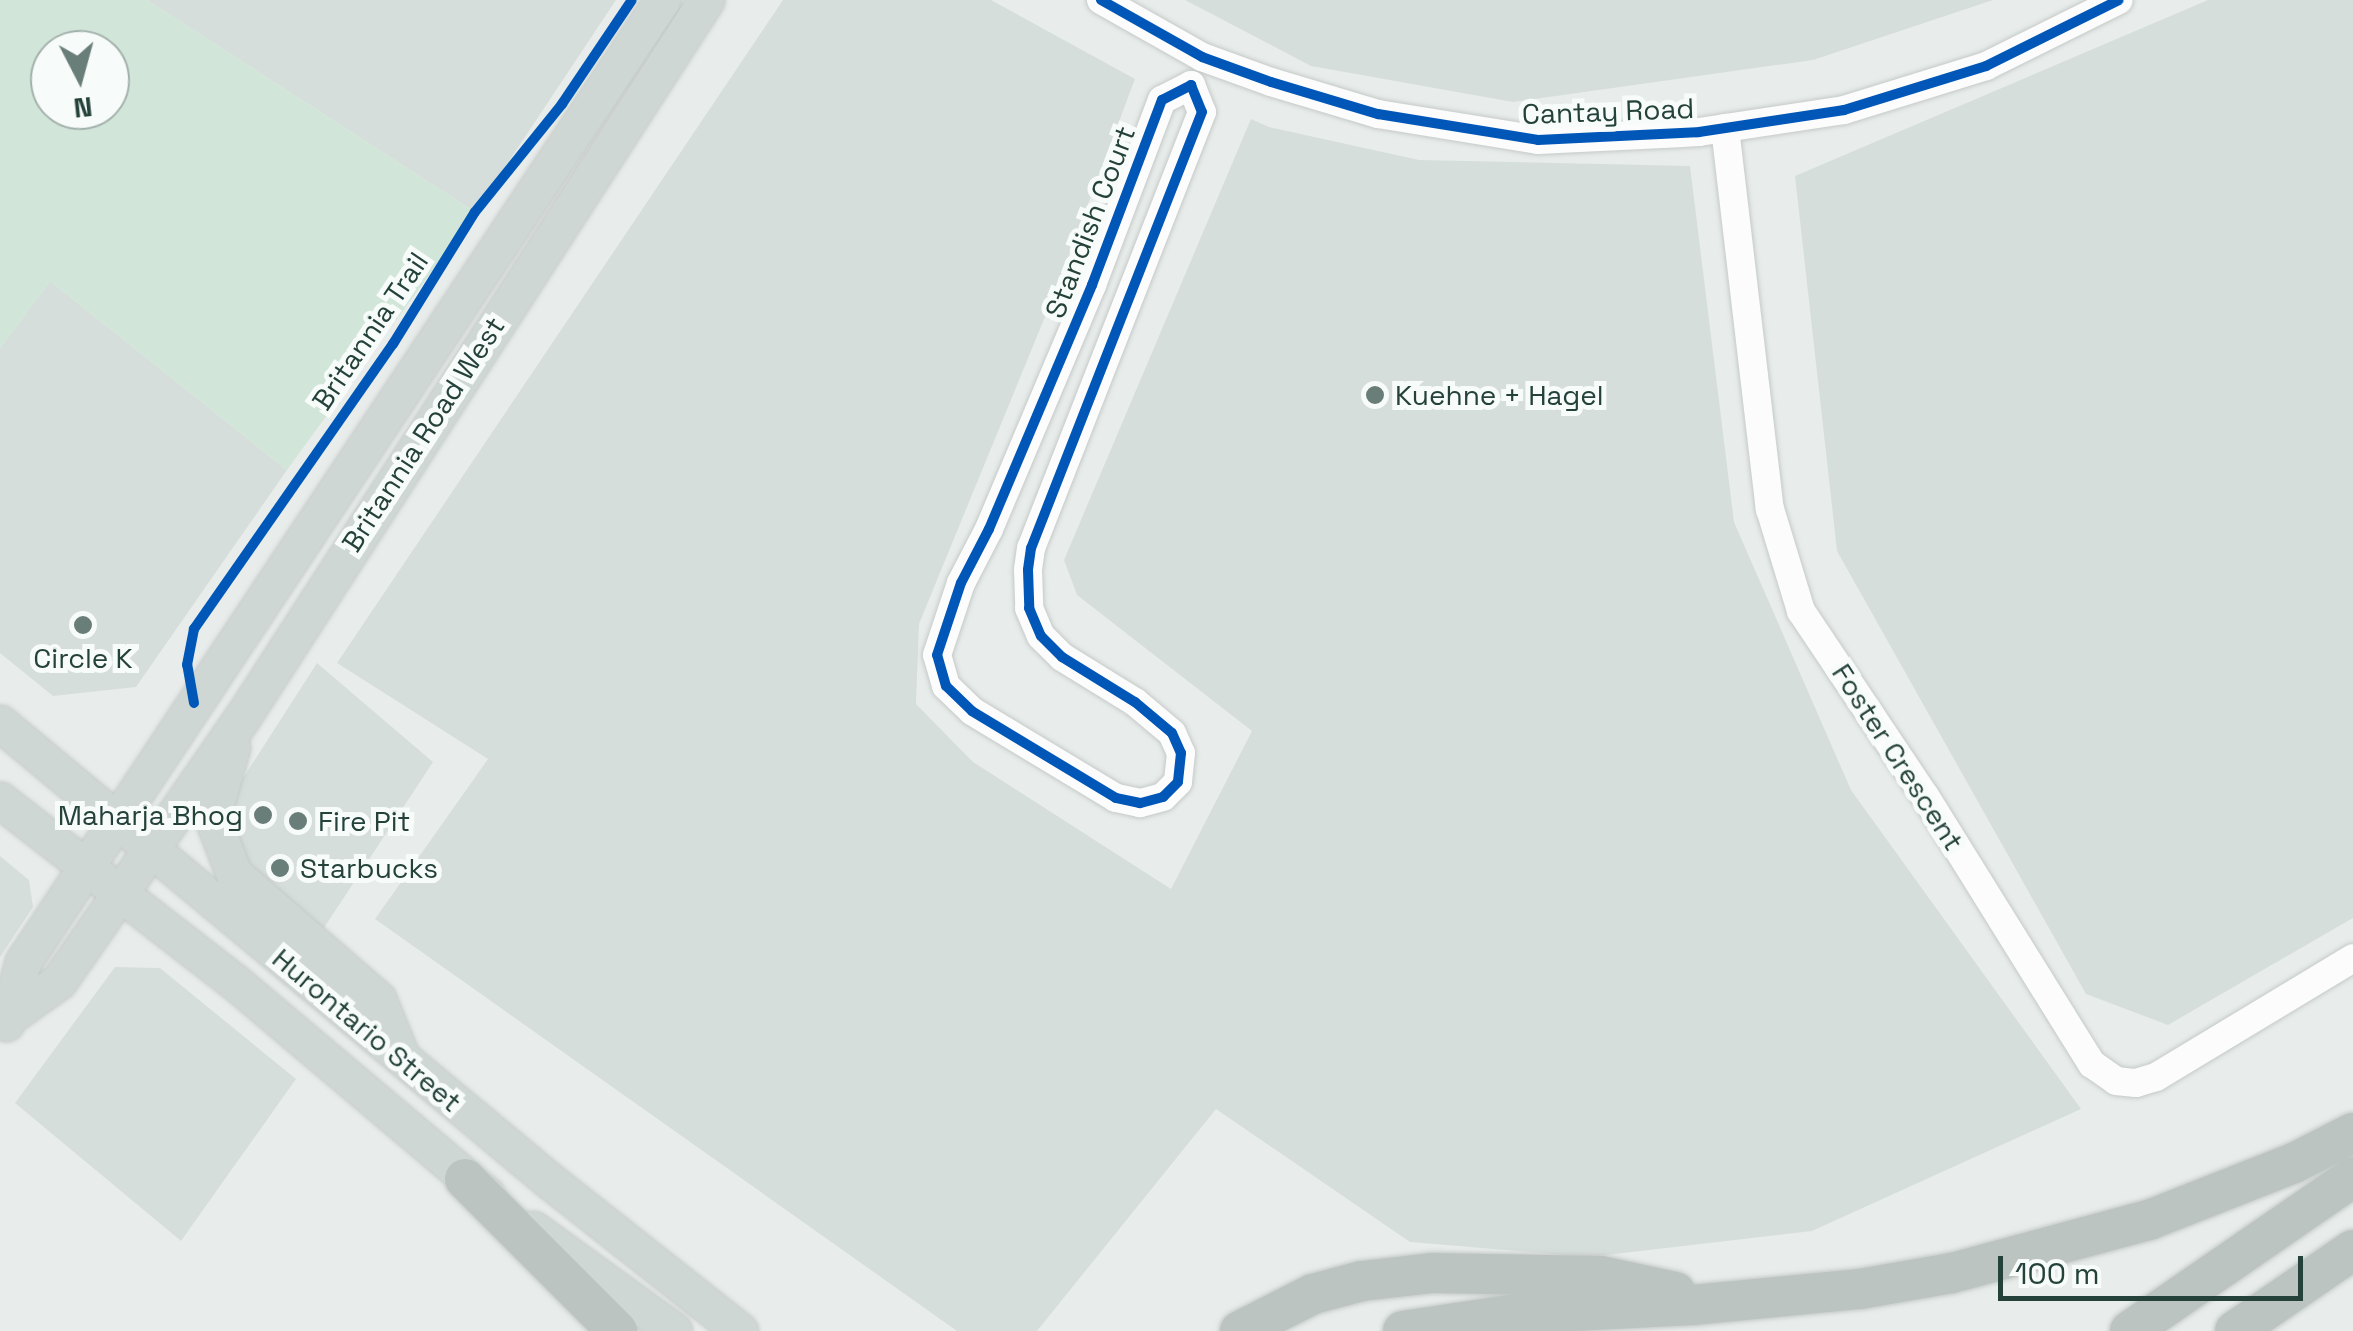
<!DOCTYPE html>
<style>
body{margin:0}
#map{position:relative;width:2353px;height:1331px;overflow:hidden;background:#e8edeb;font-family:"Space Grotesk",sans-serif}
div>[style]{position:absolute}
.built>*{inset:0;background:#d6dedb}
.green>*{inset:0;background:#d1e6d8}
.roads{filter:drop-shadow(0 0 2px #c5cac8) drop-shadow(0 0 2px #c5cac8)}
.minor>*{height:28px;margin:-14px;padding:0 14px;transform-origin:14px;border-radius:14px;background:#fcfcfc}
.major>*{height:35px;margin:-17.5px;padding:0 17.5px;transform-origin:17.5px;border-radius:17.5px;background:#cfd7d5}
.highway>*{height:40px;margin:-20px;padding:0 20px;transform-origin:20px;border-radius:20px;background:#bcc4c2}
.cycleway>*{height:10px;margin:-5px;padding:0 5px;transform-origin:5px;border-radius:5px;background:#0057b8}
.dots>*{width:28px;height:28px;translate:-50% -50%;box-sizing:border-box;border:5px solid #f7fbf9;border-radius:50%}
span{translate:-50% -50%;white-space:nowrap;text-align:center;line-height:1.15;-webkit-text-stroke:10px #f7fbf9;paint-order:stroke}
.street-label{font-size:28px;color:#24423a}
.poi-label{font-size:28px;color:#24423a}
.left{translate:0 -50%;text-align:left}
.right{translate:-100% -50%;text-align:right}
.north{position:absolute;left:30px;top:30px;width:100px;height:100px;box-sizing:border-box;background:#f7fbf9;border:2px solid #a3b1ad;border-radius:50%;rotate:174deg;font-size:28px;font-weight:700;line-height:40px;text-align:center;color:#24423a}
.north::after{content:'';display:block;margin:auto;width:35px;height:45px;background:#697e78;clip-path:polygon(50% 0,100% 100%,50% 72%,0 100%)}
.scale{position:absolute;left:1998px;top:1256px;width:305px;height:45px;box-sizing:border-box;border:5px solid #24423a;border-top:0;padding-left:12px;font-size:30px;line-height:35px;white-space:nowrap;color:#24423a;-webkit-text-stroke:8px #f7fbf9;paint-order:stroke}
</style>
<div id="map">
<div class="built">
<i style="clip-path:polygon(147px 0,616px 0,475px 212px)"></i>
<i style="clip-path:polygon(783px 0,991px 0,1135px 79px,1054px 295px,919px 624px,916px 704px,973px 762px,1171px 889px,1252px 731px,1077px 595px,1064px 560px,1251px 119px,1269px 127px,1419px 160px,1690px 166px,1734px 522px,1851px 790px,2081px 1109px,1812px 1231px,1589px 1257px,1410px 1242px,1216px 1109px,1037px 1331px,957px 1331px,375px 919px,488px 759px,337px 663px)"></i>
<i style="clip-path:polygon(1185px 0,1993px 0,1813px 60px,1513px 102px,1311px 66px)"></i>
<i style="clip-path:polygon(2208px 0,2353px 0,2353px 918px,2168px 1025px,2086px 994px,1837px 551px,1795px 176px)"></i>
<i style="clip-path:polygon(50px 281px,287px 470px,136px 687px,53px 696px,0 653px,0 348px)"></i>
<i style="clip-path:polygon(317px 663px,433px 762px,316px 940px,234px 866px,227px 803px)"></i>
<i style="clip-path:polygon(0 856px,29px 880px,33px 907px,0 957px)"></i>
<i style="clip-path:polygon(115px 967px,160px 968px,296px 1079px,181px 1241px,15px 1103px)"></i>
</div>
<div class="green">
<i style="clip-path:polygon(evenodd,0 0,147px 0,475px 212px,287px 470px,50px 281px,0 348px,0 0,50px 50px,110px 50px,110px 110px,50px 110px,50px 50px)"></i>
</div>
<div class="roads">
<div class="minor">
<i style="left:1101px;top:0;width:116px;rotate:29.4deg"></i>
<i style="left:1202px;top:57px;width:73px;rotate:19.9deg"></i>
<i style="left:1271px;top:82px;width:112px;rotate:16.7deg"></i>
<i style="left:1378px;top:114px;width:162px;rotate:9.2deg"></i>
<i style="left:1538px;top:140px;width:161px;rotate:-2.8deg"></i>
<i style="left:1699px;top:132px;width:147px;rotate:-8.6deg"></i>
<i style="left:1844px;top:110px;width:149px;rotate:-17.2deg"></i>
<i style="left:1986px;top:66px;width:148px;rotate:-26.4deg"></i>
<i style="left:1191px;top:85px;width:29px;rotate:68deg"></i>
<i style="left:1202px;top:112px;width:468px;rotate:111.4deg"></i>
<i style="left:1031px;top:548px;width:22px;rotate:98deg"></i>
<i style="left:1028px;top:570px;width:38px;rotate:88deg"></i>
<i style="left:1029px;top:608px;width:30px;rotate:67deg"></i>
<i style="left:1041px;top:636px;width:30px;rotate:45deg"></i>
<i style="left:1062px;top:657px;width:86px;rotate:31.7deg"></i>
<i style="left:1135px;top:702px;width:48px;rotate:40deg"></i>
<i style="left:1172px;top:733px;width:22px;rotate:66deg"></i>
<i style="left:1181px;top:753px;width:29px;rotate:96deg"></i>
<i style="left:1178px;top:782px;width:21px;rotate:135deg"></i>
<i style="left:1163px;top:797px;width:24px;rotate:165deg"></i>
<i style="left:1140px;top:803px;width:25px;rotate:-168deg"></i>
<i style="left:1116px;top:798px;width:168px;rotate:-148.9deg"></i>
<i style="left:972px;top:711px;width:36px;rotate:-136deg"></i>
<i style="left:946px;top:686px;width:32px;rotate:-106deg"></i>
<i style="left:937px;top:655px;width:76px;rotate:-71.6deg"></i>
<i style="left:961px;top:583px;width:61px;rotate:-62.6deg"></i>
<i style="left:989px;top:529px;width:265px;rotate:-67.1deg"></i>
<i style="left:1092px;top:285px;width:198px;rotate:-69.3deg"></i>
<i style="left:1162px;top:100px;width:33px;rotate:-27deg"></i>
<i style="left:1725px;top:128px;width:384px;rotate:83.3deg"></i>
<i style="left:1770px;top:509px;width:107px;rotate:73.1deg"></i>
<i style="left:1801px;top:611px;width:223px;rotate:56.2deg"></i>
<i style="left:1925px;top:796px;width:316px;rotate:58.1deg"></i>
<i style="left:2092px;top:1064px;width:29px;rotate:35deg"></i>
<i style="left:2116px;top:1081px;width:20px;rotate:6deg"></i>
<i style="left:2136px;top:1083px;width:21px;rotate:-17deg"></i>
<i style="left:2156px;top:1077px;width:230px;rotate:-31.1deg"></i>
</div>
<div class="major">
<i style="left:0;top:723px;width:716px;rotate:39.79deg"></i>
<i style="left:550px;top:1181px;width:242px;rotate:38.3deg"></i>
<i style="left:232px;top:747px;width:73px;rotate:105.9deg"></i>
<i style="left:212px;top:817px;width:61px;rotate:68.9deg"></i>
<i style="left:234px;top:874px;width:191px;rotate:41deg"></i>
<i style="left:378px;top:999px;width:58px;rotate:67.8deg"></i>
<i style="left:0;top:800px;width:299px;rotate:37.8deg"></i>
<i style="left:236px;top:983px;width:329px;rotate:40.2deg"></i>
<i style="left:10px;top:1016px;width:60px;rotate:-35.5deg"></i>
<i style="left:59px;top:981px;width:320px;rotate:-55.2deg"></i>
<i style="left:242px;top:718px;width:855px;rotate:-57.13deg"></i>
<i style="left:6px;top:1023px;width:63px;rotate:-74.4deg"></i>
<i style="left:23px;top:962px;width:1155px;rotate:-56.41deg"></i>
<i style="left:533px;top:1229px;width:174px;rotate:35.9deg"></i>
</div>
<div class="highway">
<i style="left:465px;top:1179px;width:215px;rotate:45deg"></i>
<i style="left:1240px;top:1331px;width:82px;rotate:-26.9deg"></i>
<i style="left:1313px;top:1294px;width:51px;rotate:-14.9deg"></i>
<i style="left:1362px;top:1281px;width:70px;rotate:-6.5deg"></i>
<i style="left:1432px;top:1273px;width:169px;rotate:1deg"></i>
<i style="left:1601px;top:1276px;width:76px;rotate:12.2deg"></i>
<i style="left:1403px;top:1331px;width:114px;rotate:-8.6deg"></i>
<i style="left:1516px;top:1314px;width:177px;rotate:-2.9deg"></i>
<i style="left:1693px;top:1305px;width:168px;rotate:-5.5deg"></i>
<i style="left:1860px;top:1289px;width:93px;rotate:-9.9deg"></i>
<i style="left:1952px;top:1273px;width:204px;rotate:-15.1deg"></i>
<i style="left:2149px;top:1220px;width:156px;rotate:-21.5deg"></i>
<i style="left:2294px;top:1163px;width:66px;rotate:-27deg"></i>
<i style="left:2130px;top:1331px;width:271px;rotate:-34.6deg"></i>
<i style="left:2235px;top:1331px;width:143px;rotate:-34.5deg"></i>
</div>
</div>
<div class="cycleway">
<i style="left:1101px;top:0;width:116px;rotate:29.4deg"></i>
<i style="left:1202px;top:57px;width:73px;rotate:19.9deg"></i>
<i style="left:1271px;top:82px;width:112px;rotate:16.7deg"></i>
<i style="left:1378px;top:114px;width:162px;rotate:9.2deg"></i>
<i style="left:1538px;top:140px;width:161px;rotate:-2.8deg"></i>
<i style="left:1699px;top:132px;width:147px;rotate:-8.6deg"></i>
<i style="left:1844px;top:110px;width:149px;rotate:-17.2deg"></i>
<i style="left:1986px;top:66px;width:148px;rotate:-26.4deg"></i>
<i style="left:1191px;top:85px;width:29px;rotate:68deg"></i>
<i style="left:1202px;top:112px;width:468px;rotate:111.4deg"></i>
<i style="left:1031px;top:548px;width:22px;rotate:98deg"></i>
<i style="left:1028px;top:570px;width:38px;rotate:88deg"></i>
<i style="left:1029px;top:608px;width:30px;rotate:67deg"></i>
<i style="left:1041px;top:636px;width:30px;rotate:45deg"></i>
<i style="left:1062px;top:657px;width:86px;rotate:31.7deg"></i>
<i style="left:1135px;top:702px;width:48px;rotate:40deg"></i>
<i style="left:1172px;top:733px;width:22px;rotate:66deg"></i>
<i style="left:1181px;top:753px;width:29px;rotate:96deg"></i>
<i style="left:1178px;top:782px;width:21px;rotate:135deg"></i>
<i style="left:1163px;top:797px;width:24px;rotate:165deg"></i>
<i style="left:1140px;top:803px;width:25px;rotate:-168deg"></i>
<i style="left:1116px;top:798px;width:168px;rotate:-148.9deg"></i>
<i style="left:972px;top:711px;width:36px;rotate:-136deg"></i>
<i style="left:946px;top:686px;width:32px;rotate:-106deg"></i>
<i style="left:937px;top:655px;width:76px;rotate:-71.6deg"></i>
<i style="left:961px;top:583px;width:61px;rotate:-62.6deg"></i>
<i style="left:989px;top:529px;width:265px;rotate:-67.1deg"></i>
<i style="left:1092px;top:285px;width:198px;rotate:-69.3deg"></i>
<i style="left:1162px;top:100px;width:33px;rotate:-27deg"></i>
<i style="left:194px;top:703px;width:39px;rotate:-100deg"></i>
<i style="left:187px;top:665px;width:37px;rotate:-79deg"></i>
<i style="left:194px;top:629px;width:348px;rotate:-55.1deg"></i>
<i style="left:393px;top:344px;width:155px;rotate:-58.2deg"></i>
<i style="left:475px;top:212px;width:139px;rotate:-51.1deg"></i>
<i style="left:562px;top:104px;width:125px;rotate:-56.1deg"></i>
</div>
<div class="dots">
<i style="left:1375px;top:395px;background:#697e78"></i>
<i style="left:83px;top:625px;background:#697e78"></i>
<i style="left:263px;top:815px;background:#697e78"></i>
<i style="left:298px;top:821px;background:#697e78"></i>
<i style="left:280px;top:868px;background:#697e78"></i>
</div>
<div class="street-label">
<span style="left:1608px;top:111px;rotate:-2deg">Cantay Road</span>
<span style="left:1090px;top:222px;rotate:-69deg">Standish Court</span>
<span style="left:370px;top:331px;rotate:-56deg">Britannia Trail</span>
<span style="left:423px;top:434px;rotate:-57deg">Britannia Road West</span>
<span style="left:1898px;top:757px;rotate:57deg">Foster Crescent</span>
<span style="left:367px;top:1030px;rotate:40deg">Hurontario Street</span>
</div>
<div class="poi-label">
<span class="left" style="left:1395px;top:395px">Kuehne + Hagel</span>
<span style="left:83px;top:658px">Circle K</span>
<span class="right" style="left:243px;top:815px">Maharja Bhog</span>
<span class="left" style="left:318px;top:821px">Fire Pit</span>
<span class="left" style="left:300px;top:868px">Starbucks</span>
</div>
<div class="north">N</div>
<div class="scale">100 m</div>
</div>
